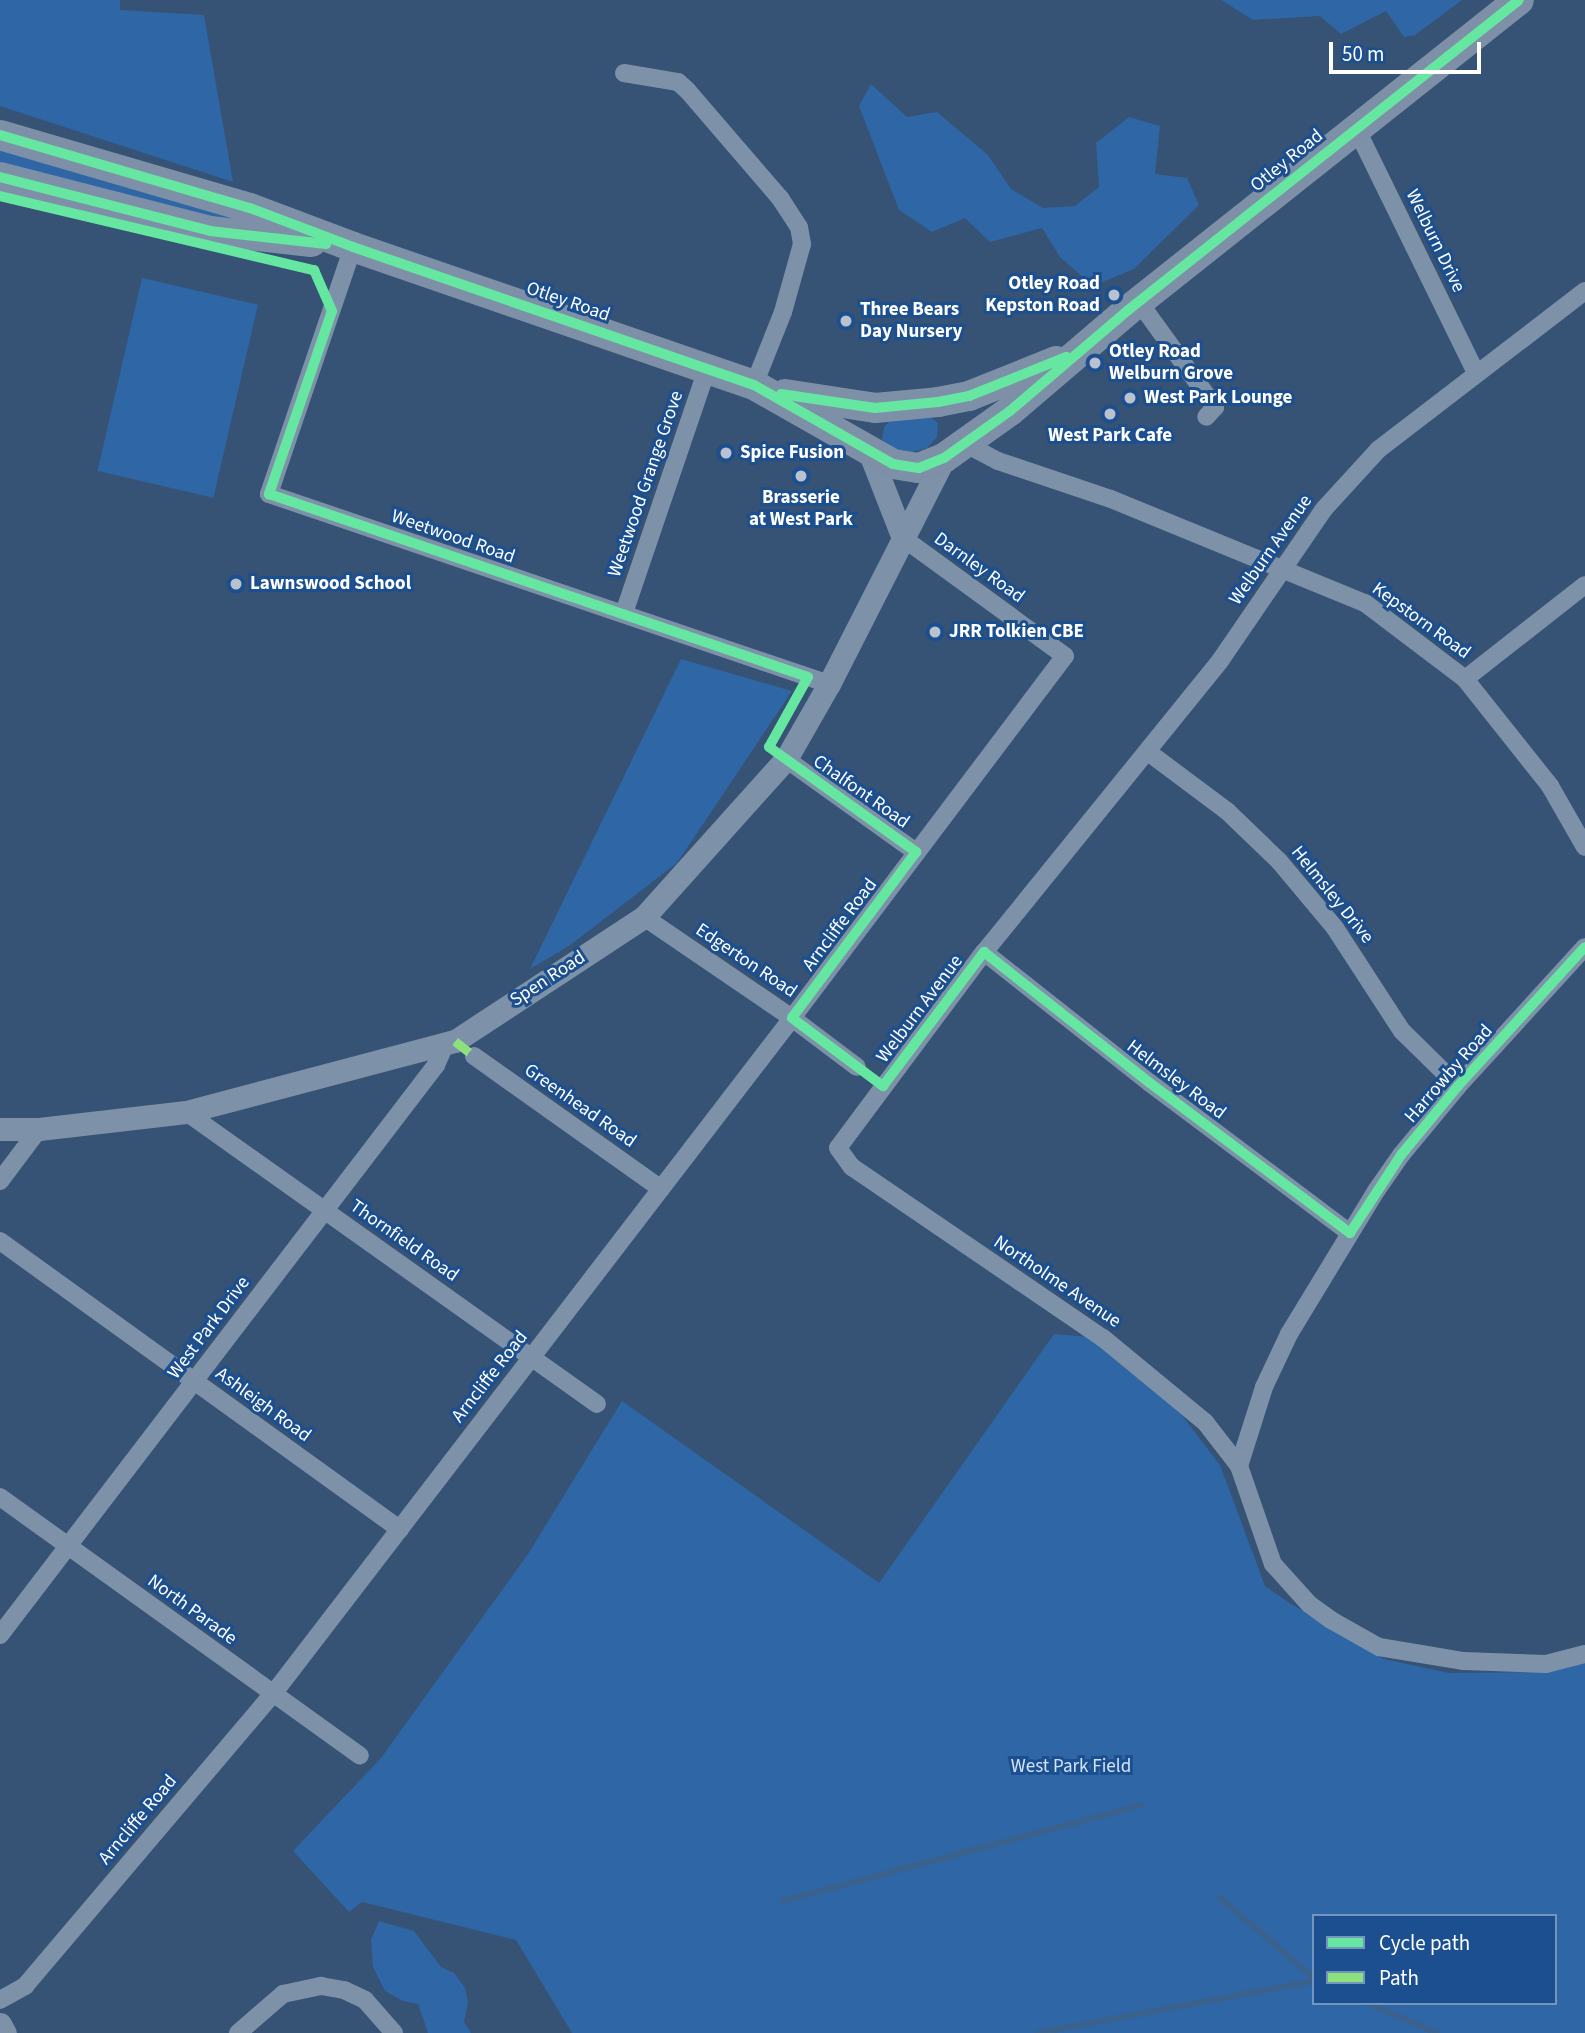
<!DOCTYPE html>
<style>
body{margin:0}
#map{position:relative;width:1585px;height:2033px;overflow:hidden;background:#365274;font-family:"Source Sans 3",sans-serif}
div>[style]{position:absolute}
.green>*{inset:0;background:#2f66a5;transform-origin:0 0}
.stream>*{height:6px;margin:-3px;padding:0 3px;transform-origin:3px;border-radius:3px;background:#3b618d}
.minor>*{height:18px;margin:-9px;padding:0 9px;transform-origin:9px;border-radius:9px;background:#7d92a8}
.tertiary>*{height:23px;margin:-11.5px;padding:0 11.5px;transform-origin:11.5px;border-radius:11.5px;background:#7d92a8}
.trunk>*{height:30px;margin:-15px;padding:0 15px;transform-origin:15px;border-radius:15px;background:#7e90a7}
.quiet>*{height:9px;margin-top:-4.5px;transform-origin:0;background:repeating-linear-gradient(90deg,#8de07e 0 18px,transparent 0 27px)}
.cycleway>*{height:10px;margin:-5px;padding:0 5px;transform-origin:5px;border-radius:5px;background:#66e7a1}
.dots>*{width:19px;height:19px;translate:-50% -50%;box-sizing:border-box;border:4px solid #1b4f8f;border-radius:50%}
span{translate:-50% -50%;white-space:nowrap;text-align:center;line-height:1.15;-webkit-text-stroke:6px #1b4f8f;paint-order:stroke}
.street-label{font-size:19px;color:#fff}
.poi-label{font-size:19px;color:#fff;font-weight:700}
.right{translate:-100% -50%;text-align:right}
.left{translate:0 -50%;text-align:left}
.park-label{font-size:19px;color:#cfe3fa}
.legend{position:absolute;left:1312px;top:1914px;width:245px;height:91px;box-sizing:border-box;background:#1b4f8f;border:2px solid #7695bc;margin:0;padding:9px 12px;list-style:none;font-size:21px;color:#fff}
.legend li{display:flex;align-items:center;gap:14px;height:35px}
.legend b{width:35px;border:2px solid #7695bc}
.scale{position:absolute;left:1329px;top:42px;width:152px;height:32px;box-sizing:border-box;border:4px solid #fff;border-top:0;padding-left:9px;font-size:21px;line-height:24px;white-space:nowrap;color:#fff;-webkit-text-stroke:5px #1b4f8f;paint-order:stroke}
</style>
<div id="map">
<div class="green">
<i style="clip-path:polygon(0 0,120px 0,120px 10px,204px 15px,233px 182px,0 106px)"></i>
<i style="clip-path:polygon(1221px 0,1462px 0,1415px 35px,1404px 37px,1386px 11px,1341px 34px,1320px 16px,1253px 20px)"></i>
<i style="clip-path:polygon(871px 84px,907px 117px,937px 112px,988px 155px,1011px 189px,1043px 208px,1075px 206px,1099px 187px,1096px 143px,1129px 117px,1160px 126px,1155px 174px,1187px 178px,1199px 205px,1134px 269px,1093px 286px,1060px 257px,1042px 228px,990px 242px,965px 218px,932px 232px,899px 210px,859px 106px)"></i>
<i style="clip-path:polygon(0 147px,267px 223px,231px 224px,0 166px)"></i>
<i style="left:142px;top:278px;width:119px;height:198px;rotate:13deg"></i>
<i style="clip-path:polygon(926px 414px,938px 423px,937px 437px,927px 448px,913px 452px,899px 452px,882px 440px,884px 427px,893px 418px)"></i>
<i style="clip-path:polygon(681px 659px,792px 691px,677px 863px,569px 946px,530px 969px)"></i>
<i style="clip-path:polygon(evenodd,1054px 1334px,1090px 1337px,1181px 1414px,1220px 1465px,1265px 1586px,1288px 1602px,1384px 1659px,1449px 1673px,1548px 1672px,1585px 1662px,1585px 2033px,572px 2033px,516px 1940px,362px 1902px,349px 1912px,293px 1851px,381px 1758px,528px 1554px,622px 1401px,879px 1583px,1054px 1334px,1314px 1916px,1555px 1916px,1555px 2003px,1314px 2003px,1314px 1916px)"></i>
<i style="clip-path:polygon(379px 1921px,414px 1931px,441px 1967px,454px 1973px,465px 1988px,468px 2002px,464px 2022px,471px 2033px,428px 2033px,418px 2004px,403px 2001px,385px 1991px,373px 1967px,371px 1940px)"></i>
</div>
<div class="stream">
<i style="left:1220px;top:1898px;width:123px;rotate:40.4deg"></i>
<i style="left:783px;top:1901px;width:372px;rotate:-15deg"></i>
<i style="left:1368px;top:2003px;width:75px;rotate:23.5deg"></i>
<i style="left:1038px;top:2033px;width:281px;rotate:-10.7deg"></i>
</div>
<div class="minor">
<i style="left:624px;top:73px;width:55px;rotate:9.5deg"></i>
<i style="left:678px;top:82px;width:12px;rotate:42deg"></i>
<i style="left:687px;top:90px;width:143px;rotate:49.3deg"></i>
<i style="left:780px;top:198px;width:35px;rotate:57deg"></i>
<i style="left:799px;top:227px;width:17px;rotate:80deg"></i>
<i style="left:802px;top:244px;width:71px;rotate:105.6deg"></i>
<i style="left:783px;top:312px;width:79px;rotate:111.7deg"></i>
<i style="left:1356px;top:128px;width:273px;rotate:63.9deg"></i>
<i style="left:353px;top:247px;width:261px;rotate:108.8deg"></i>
<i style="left:269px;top:494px;width:591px;rotate:18.74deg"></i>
<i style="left:1585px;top:291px;width:261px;rotate:142.5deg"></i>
<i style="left:1378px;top:450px;width:80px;rotate:132.5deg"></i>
<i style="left:1324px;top:509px;width:184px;rotate:124.4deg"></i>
<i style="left:1220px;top:661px;width:375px;rotate:129deg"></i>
<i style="left:984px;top:952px;width:244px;rotate:126.7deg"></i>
<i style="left:838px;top:1148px;width:24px;rotate:54deg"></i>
<i style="left:852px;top:1167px;width:304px;rotate:34.3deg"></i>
<i style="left:1103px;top:1338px;width:132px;rotate:39.5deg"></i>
<i style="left:1205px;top:1422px;width:56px;rotate:52.3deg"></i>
<i style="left:1239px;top:1466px;width:104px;rotate:70.9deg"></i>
<i style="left:1273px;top:1564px;width:54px;rotate:48deg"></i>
<i style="left:1309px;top:1604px;width:27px;rotate:36deg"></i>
<i style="left:1331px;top:1620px;width:55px;rotate:29.4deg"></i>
<i style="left:1379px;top:1647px;width:86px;rotate:9.4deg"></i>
<i style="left:1464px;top:1661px;width:82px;rotate:2.1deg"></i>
<i style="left:1546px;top:1664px;width:40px;rotate:-14.4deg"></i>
<i style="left:1139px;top:302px;width:130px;rotate:54.1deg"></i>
<i style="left:1215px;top:407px;width:13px;rotate:132deg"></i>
<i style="left:964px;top:443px;width:38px;rotate:28deg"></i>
<i style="left:998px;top:461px;width:119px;rotate:18.6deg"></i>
<i style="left:1111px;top:499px;width:274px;rotate:22.3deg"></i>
<i style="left:1365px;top:603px;width:126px;rotate:37.2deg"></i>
<i style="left:1465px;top:679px;width:137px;rotate:51.5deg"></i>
<i style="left:1550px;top:786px;width:70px;rotate:60.2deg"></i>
<i style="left:624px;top:613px;width:258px;rotate:-71.2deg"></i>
<i style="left:1465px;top:679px;width:152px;rotate:-38.1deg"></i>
<i style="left:1148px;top:752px;width:99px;rotate:36.8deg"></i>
<i style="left:1227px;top:811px;width:72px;rotate:43.9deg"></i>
<i style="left:1279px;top:861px;width:87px;rotate:50.1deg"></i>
<i style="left:1335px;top:928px;width:123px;rotate:57deg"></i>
<i style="left:1402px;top:1031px;width:78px;rotate:44.5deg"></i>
<i style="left:786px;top:759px;width:160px;rotate:35.6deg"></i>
<i style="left:644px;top:917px;width:179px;rotate:34.3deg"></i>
<i style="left:792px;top:1018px;width:81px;rotate:37deg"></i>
<i style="left:984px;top:952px;width:211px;rotate:38.3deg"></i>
<i style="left:1150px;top:1083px;width:250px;rotate:36.9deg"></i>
<i style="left:474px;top:1056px;width:229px;rotate:35.4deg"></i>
<i style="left:186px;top:1112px;width:504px;rotate:35.39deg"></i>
<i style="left:0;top:1181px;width:65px;rotate:-53.1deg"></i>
<i style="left:0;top:1241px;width:493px;rotate:35.8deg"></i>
<i style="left:1239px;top:1466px;width:83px;rotate:-72.4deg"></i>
<i style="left:1264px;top:1387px;width:59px;rotate:-64.7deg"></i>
<i style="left:1289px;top:1334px;width:167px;rotate:-58.7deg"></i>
<i style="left:1376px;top:1191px;width:44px;rotate:-55.2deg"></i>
<i style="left:1401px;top:1155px;width:89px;rotate:-50.4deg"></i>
<i style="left:1458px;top:1086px;width:188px;rotate:-47.6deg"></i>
<i style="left:0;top:1497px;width:443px;rotate:35.7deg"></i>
<i style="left:0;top:1635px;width:718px;rotate:-52.59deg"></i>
<i style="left:436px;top:1065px;width:24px;rotate:-66deg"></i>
<i style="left:0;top:2000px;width:29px;rotate:-29deg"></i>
<i style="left:25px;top:1986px;width:383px;rotate:-49.7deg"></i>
<i style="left:273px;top:1694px;width:852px;rotate:-52.48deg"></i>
<i style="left:792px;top:1018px;width:453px;rotate:-53deg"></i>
<i style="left:1065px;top:656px;width:200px;rotate:-143.9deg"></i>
<i style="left:238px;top:2033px;width:60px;rotate:-40.9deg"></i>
<i style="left:283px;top:1994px;width:39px;rotate:-12deg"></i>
<i style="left:321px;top:1986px;width:23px;rotate:10deg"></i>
<i style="left:344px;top:1990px;width:23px;rotate:25deg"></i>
<i style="left:365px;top:2000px;width:44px;rotate:48.7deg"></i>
</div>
<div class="tertiary">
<i style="left:869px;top:451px;width:93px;rotate:68.7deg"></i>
<i style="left:0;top:1129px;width:39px"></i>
<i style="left:39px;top:1129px;width:148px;rotate:-6.6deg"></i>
<i style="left:186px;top:1112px;width:278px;rotate:-14.8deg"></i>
<i style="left:455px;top:1041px;width:226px;rotate:-33.3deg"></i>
<i style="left:644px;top:917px;width:212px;rotate:-48.1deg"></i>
<i style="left:786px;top:759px;width:86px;rotate:-60.2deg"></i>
<i style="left:829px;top:684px;width:254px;rotate:-63deg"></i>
<i style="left:0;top:2024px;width:10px;rotate:61deg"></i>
</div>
<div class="trunk">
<i style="left:0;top:135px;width:260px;rotate:16.3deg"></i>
<i style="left:250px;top:208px;width:110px;rotate:20.7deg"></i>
<i style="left:353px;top:247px;width:424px;rotate:19deg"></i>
<i style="left:754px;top:385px;width:160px;rotate:29.6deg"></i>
<i style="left:893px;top:464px;width:26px;rotate:9deg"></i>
<i style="left:919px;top:468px;width:27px;rotate:-22deg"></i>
<i style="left:944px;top:458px;width:81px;rotate:-35.5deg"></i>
<i style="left:1010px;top:411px;width:154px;rotate:-40.5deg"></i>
<i style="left:1127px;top:311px;width:500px;rotate:-38.43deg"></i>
<i style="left:0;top:177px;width:217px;rotate:14.4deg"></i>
<i style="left:210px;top:231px;width:102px;rotate:6.2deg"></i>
<i style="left:785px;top:394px;width:91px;rotate:8.8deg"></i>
<i style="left:875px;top:408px;width:63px;rotate:-5.4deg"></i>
<i style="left:938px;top:402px;width:32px;rotate:-11deg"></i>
<i style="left:969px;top:396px;width:94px;rotate:-21.9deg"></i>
</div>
<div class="quiet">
<i style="left:455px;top:1041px;width:24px;rotate:38deg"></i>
</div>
<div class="cycleway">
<i style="left:0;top:135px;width:260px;rotate:16.3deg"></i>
<i style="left:250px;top:208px;width:110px;rotate:20.7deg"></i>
<i style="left:353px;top:247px;width:424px;rotate:19deg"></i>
<i style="left:754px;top:385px;width:160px;rotate:29.6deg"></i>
<i style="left:893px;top:464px;width:26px;rotate:9deg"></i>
<i style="left:919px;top:468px;width:27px;rotate:-22deg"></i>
<i style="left:944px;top:458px;width:81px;rotate:-35.5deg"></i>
<i style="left:1010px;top:411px;width:154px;rotate:-40.5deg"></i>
<i style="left:1127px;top:311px;width:500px;rotate:-38.43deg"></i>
<i style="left:0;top:177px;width:217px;rotate:14.4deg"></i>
<i style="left:210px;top:231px;width:117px;rotate:6.4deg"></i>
<i style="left:0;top:196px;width:323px;rotate:13.3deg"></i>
<i style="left:314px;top:270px;width:45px;rotate:66.3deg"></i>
<i style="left:332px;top:311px;width:194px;rotate:109deg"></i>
<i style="left:269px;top:494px;width:569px;rotate:18.75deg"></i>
<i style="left:808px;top:677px;width:80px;rotate:119.1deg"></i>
<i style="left:769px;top:747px;width:181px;rotate:35.5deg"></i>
<i style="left:916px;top:852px;width:207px;rotate:126.8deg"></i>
<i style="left:792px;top:1018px;width:114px;rotate:36.8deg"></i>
<i style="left:883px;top:1086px;width:168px;rotate:-53deg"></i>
<i style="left:984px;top:952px;width:211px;rotate:38.3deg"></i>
<i style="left:1150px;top:1083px;width:250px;rotate:36.9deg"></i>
<i style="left:1350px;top:1233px;width:93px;rotate:-56.8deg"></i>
<i style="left:1401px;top:1155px;width:89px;rotate:-50.4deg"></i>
<i style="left:1458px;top:1086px;width:188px;rotate:-47.6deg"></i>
<i style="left:781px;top:394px;width:95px;rotate:8.5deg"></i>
<i style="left:875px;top:408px;width:63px;rotate:-5.4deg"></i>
<i style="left:938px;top:402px;width:32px;rotate:-11deg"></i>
<i style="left:969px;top:396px;width:105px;rotate:-21.9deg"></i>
</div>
<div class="dots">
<i style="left:1114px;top:295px;background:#b9c2ce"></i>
<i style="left:846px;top:321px;background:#b9c2ce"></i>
<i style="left:1095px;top:363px;background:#b9c2ce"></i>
<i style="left:1130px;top:398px;background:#b9c2ce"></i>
<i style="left:1110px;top:414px;background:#b9c2ce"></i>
<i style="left:726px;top:453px;background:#b9c2ce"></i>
<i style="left:801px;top:476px;background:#b9c2ce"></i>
<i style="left:236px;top:584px;background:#b9c2ce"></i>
<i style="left:935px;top:632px;background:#b9c2ce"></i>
</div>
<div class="street-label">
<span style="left:1287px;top:161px;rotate:-39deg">Otley Road</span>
<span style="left:1435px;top:241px;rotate:64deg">Welburn Drive</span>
<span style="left:568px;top:302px;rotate:19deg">Otley Road</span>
<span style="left:646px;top:484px;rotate:-71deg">Weetwood Grange Grove</span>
<span style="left:453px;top:537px;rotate:19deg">Weetwood Road</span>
<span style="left:1271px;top:550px;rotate:-55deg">Welburn Avenue</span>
<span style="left:979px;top:568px;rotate:36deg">Darnley Road</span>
<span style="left:1421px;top:621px;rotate:36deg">Kepstorn Road</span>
<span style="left:861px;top:792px;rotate:35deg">Chalfont Road</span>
<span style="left:1332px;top:895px;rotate:51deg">Helmsley Drive</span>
<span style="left:840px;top:925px;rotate:-53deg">Arncliffe Road</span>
<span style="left:746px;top:961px;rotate:34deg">Edgerton Road</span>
<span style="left:548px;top:979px;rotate:-33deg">Spen Road</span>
<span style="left:920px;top:1009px;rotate:-53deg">Welburn Avenue</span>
<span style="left:1449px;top:1074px;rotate:-49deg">Harrowby Road</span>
<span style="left:1176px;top:1080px;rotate:37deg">Helmsley Road</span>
<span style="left:580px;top:1106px;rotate:35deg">Greenhead Road</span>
<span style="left:404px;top:1241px;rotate:35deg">Thornfield Road</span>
<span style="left:1057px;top:1282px;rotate:34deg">Northolme Avenue</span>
<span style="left:209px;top:1328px;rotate:-53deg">West Park Drive</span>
<span style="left:490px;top:1377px;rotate:-52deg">Arncliffe Road</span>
<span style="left:263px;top:1405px;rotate:36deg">Ashleigh Road</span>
<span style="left:192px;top:1610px;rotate:36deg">North Parade</span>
<span style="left:138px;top:1820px;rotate:-50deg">Arncliffe Road</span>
</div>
<div class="poi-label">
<span class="right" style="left:1100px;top:295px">Otley Road<br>Kepston Road</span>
<span class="left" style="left:860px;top:321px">Three Bears<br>Day Nursery</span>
<span class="left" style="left:1109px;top:363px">Otley Road<br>Welburn Grove</span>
<span class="left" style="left:1144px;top:398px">West Park Lounge</span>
<span style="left:1110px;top:436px">West Park Cafe</span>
<span class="left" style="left:740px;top:453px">Spice Fusion</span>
<span style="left:801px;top:509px">Brasserie<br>at West Park</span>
<span class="left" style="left:250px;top:584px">Lawnswood School</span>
<span class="left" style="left:949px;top:632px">JRR Tolkien CBE</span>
</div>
<div class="park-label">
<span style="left:1071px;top:1767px">West Park Field</span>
</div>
<ul class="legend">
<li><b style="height:9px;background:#66e7a1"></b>Cycle path</li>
<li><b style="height:9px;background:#8de07e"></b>Path</li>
</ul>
<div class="scale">50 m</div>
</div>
